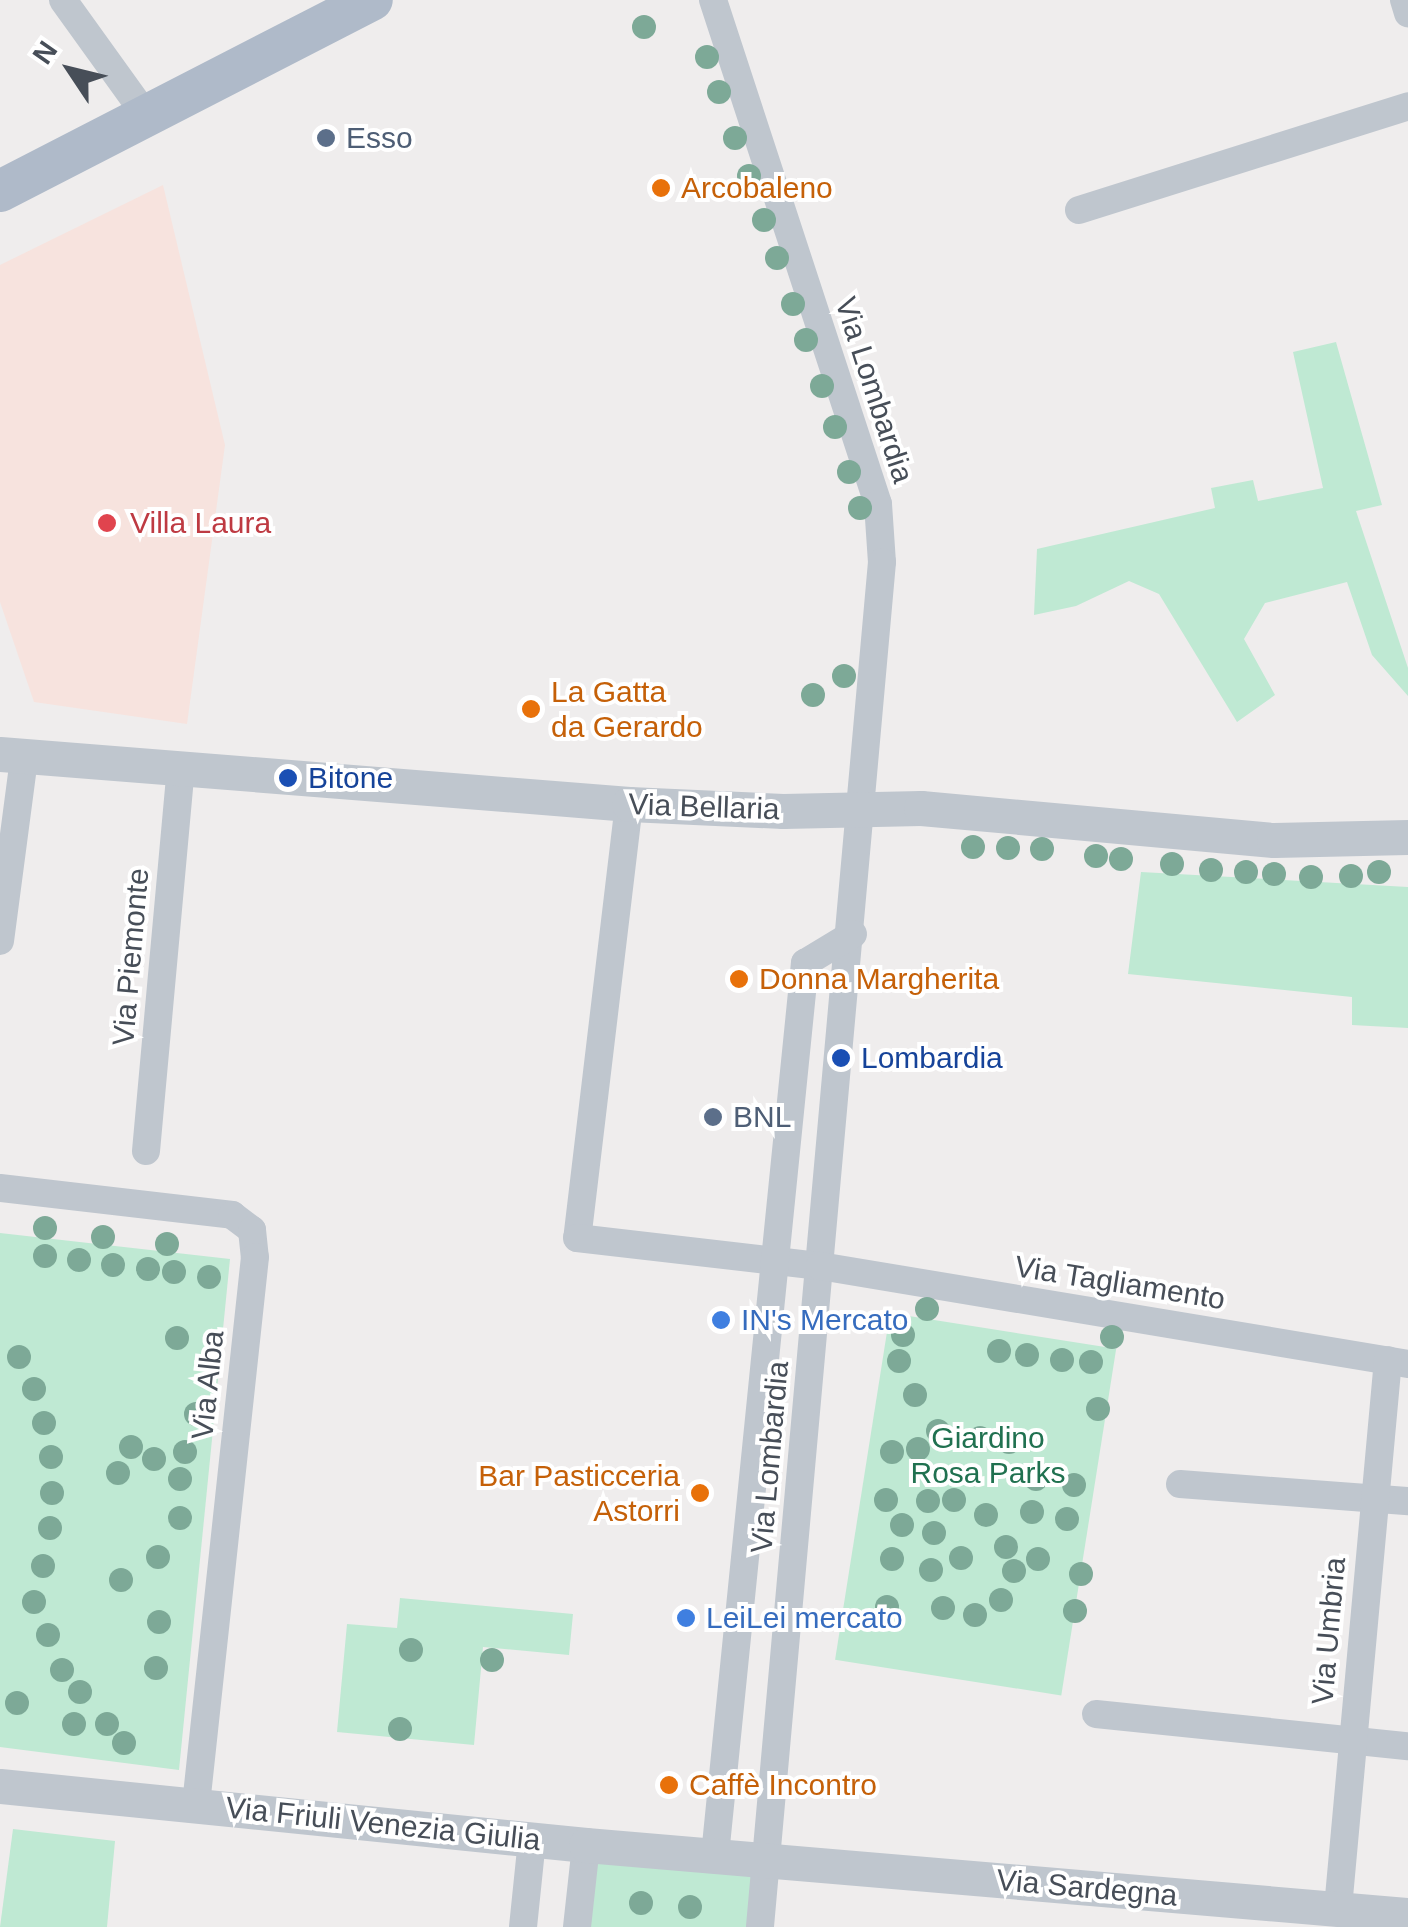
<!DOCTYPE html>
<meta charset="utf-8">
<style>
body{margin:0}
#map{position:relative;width:1408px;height:1927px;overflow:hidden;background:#efeded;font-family:Arial,sans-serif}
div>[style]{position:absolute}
.medical>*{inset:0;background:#f7e3de}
.green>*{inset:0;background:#bfe9d3;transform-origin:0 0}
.minor>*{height:28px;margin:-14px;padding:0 14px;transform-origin:14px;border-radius:14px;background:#bfc6ce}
.tertiary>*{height:35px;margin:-17.5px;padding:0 17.5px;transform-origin:17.5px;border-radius:17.5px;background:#bfc6ce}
.primary>*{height:42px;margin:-21px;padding:0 21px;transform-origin:21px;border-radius:21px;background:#afbac9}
.trees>*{width:24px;height:24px;margin:-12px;border-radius:50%;background:#7da997}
.dots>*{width:28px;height:28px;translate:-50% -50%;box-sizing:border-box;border:5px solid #fff;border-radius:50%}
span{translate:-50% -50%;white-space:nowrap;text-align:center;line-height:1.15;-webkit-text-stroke:8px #fff;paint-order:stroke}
.service-label{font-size:30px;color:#4e5e75}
.left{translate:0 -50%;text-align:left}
.food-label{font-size:30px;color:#c56008}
.right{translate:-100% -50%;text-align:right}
.street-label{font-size:30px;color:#474e58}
.health-label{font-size:30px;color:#be3a42}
.transit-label{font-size:30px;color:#164399}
.shop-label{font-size:30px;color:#366cbe}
.park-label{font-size:30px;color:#207150}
.north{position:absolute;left:20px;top:20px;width:100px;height:100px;-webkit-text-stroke:8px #fff;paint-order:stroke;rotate:305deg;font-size:28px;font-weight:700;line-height:40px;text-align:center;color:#474e58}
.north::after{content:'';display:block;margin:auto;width:35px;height:45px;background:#474e58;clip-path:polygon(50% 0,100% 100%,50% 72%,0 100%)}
</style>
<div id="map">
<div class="medical">
<i style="clip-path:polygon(163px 185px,225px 445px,187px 724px,34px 702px,0 602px,0 265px)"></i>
</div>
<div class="green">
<i style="clip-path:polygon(1336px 342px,1382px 505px,1356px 511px,1408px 668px,1408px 696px,1372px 655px,1347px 582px,1265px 603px,1244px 639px,1275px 695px,1237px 722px,1159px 594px,1129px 581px,1076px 606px,1034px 615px,1037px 549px,1215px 508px,1211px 488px,1253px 480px,1258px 501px,1323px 488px,1293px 352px)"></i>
<i style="clip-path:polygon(1141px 872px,1408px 887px,1408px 1028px,1352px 1025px,1352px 997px,1128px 974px)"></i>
<i style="clip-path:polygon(0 1233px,230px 1259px,179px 1770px,0 1747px)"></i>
<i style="left:890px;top:1313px;width:229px;height:351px;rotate:9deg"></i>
<i style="clip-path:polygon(400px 1598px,573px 1614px,569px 1655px,483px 1647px,474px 1745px,337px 1732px,347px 1624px,397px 1628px)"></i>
<i style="clip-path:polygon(13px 1829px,115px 1841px,107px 1927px,0 1927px)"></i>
<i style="clip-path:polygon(586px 1845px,766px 1860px,760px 1927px,577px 1927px)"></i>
</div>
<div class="minor">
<i style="left:63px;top:0;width:144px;rotate:54.3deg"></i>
<i style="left:713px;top:0;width:530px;rotate:71.87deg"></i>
<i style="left:878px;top:504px;width:58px;rotate:86.1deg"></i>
<i style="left:882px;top:562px;width:1370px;rotate:95.11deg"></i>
<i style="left:1404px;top:0;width:14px;rotate:73deg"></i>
<i style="left:1079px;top:210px;width:345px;rotate:-17.5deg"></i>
<i style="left:629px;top:804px;width:437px;rotate:96.8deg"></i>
<i style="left:577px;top:1238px;width:245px;rotate:6.6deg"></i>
<i style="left:820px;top:1266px;width:596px;rotate:9.46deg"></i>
<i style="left:0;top:941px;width:185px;rotate:-82.5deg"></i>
<i style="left:146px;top:1151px;width:384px;rotate:-84.8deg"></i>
<i style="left:0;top:1188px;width:234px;rotate:6.6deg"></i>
<i style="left:232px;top:1215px;width:25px;rotate:37deg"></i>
<i style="left:252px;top:1230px;width:27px;rotate:84deg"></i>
<i style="left:255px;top:1257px;width:551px;rotate:96.15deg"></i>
<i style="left:1180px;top:1484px;width:229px;rotate:4.3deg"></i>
<i style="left:1096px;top:1714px;width:314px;rotate:5.9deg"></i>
<i style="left:715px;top:1855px;width:897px;rotate:-84.24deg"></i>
<i style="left:805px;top:963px;width:56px;rotate:-31.1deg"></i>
<i style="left:1338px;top:1908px;width:550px;rotate:-84.79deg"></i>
<i style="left:523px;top:1927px;width:87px;rotate:-84.1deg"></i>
<i style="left:577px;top:1927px;width:82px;rotate:-83.7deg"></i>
</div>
<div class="tertiary">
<i style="left:0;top:754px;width:631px;rotate:4.54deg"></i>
<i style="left:629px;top:804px;width:154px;rotate:2.6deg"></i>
<i style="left:783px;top:811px;width:138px;rotate:-1.2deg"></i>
<i style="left:921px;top:808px;width:354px;rotate:5.2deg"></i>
<i style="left:1274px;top:840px;width:134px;rotate:-1.3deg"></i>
<i style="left:0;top:1786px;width:589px;rotate:5.75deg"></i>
<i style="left:586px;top:1845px;width:825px;rotate:4.87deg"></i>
</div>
<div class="primary">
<i style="left:0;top:191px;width:418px;rotate:-27.2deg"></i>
</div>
<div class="trees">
<i style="left:644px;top:27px"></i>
<i style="left:707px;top:57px"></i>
<i style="left:719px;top:92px"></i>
<i style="left:735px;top:138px"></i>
<i style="left:749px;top:176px"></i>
<i style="left:764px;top:220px"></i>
<i style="left:777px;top:258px"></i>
<i style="left:793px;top:304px"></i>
<i style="left:806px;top:340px"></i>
<i style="left:822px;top:386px"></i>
<i style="left:835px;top:427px"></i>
<i style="left:849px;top:472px"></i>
<i style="left:860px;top:508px"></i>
<i style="left:844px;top:676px"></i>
<i style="left:813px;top:695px"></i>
<i style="left:973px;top:847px"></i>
<i style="left:1008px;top:848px"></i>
<i style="left:1042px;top:849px"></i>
<i style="left:1096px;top:856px"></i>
<i style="left:1121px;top:859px"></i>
<i style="left:1172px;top:864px"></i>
<i style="left:1211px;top:870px"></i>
<i style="left:1246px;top:872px"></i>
<i style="left:1379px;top:872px"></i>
<i style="left:1274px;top:874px"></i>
<i style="left:1351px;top:876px"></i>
<i style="left:1311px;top:877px"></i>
<i style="left:45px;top:1228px"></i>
<i style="left:103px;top:1237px"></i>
<i style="left:167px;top:1244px"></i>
<i style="left:45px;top:1256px"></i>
<i style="left:79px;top:1260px"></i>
<i style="left:113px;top:1265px"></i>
<i style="left:148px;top:1269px"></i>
<i style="left:174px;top:1272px"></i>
<i style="left:209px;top:1277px"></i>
<i style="left:927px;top:1309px"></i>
<i style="left:903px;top:1335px"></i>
<i style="left:1112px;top:1337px"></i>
<i style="left:177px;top:1338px"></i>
<i style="left:999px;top:1351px"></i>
<i style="left:1027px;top:1355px"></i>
<i style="left:19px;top:1357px"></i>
<i style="left:1062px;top:1360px"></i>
<i style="left:899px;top:1361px"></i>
<i style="left:1091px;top:1362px"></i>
<i style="left:34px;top:1389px"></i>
<i style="left:915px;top:1395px"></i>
<i style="left:1098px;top:1409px"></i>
<i style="left:196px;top:1414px"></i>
<i style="left:44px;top:1423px"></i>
<i style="left:938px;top:1431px"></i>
<i style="left:980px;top:1438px"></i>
<i style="left:1009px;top:1442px"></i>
<i style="left:131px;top:1447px"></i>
<i style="left:918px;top:1449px"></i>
<i style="left:185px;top:1452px"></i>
<i style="left:892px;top:1452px"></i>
<i style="left:51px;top:1457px"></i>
<i style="left:154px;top:1459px"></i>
<i style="left:118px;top:1473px"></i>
<i style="left:180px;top:1479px"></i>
<i style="left:1036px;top:1479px"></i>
<i style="left:1074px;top:1485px"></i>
<i style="left:52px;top:1493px"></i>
<i style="left:886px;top:1500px"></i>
<i style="left:954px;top:1500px"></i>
<i style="left:928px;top:1501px"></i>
<i style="left:1032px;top:1512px"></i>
<i style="left:986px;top:1515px"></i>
<i style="left:180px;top:1518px"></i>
<i style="left:1067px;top:1519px"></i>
<i style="left:902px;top:1525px"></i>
<i style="left:50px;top:1528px"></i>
<i style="left:934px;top:1533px"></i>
<i style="left:1006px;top:1547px"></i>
<i style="left:158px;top:1557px"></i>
<i style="left:961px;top:1558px"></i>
<i style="left:892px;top:1559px"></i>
<i style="left:1038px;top:1559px"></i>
<i style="left:43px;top:1566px"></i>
<i style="left:931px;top:1570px"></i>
<i style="left:1014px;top:1571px"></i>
<i style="left:1081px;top:1574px"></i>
<i style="left:121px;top:1580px"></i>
<i style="left:1001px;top:1600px"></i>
<i style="left:34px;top:1602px"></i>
<i style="left:887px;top:1607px"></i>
<i style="left:943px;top:1608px"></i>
<i style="left:1075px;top:1611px"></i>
<i style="left:975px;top:1615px"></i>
<i style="left:159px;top:1622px"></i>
<i style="left:48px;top:1635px"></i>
<i style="left:411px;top:1650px"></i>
<i style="left:492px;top:1660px"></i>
<i style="left:156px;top:1668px"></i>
<i style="left:62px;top:1670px"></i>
<i style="left:80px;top:1692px"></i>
<i style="left:17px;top:1703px"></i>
<i style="left:74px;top:1724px"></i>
<i style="left:107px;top:1724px"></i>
<i style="left:400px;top:1729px"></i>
<i style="left:124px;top:1743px"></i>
<i style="left:641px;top:1903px"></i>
<i style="left:690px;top:1907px"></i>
</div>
<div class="dots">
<i style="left:326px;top:138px;background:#5c6f8a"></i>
<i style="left:661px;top:188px;background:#e8710a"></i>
<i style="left:107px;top:523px;background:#e0444e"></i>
<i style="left:531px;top:709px;background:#e8710a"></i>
<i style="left:288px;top:778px;background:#1a4fb4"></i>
<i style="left:739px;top:979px;background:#e8710a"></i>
<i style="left:841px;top:1058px;background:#1a4fb4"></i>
<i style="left:713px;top:1117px;background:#5c6f8a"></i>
<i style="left:721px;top:1320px;background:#3f7fe0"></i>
<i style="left:700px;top:1493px;background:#e8710a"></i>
<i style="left:686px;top:1618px;background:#3f7fe0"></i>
<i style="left:669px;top:1785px;background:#e8710a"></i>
</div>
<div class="service-label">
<span class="left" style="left:346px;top:138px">Esso</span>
<span class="left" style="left:733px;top:1117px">BNL</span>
</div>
<div class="food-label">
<span class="left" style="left:681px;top:188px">Arcobaleno</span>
<span class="left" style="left:551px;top:709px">La Gatta<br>da Gerardo</span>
<span class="left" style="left:759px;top:979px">Donna Margherita</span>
<span class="right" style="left:680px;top:1493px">Bar Pasticceria<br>Astorri</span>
<span class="left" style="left:689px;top:1785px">Caffè Incontro</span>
</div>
<div class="street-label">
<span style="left:874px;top:390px;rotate:72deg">Via Lombardia</span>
<span style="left:704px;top:807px;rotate:2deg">Via Bellaria</span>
<span style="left:131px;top:957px;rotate:-85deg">Via Piemonte</span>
<span style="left:1120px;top:1283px;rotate:9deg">Via Tagliamento</span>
<span style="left:208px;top:1385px;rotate:-84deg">Via Alba</span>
<span style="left:770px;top:1457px;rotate:-85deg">Via Lombardia</span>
<span style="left:1329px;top:1631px;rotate:-85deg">Via Umbria</span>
<span style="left:383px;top:1824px;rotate:6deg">Via Friuli Venezia Giulia</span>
<span style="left:1087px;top:1888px;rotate:5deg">Via Sardegna</span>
</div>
<div class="health-label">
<span class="left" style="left:130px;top:523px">Villa Laura</span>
</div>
<div class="transit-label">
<span class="left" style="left:308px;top:778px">Bitone</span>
<span class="left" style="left:861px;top:1058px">Lombardia</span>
</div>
<div class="shop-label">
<span class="left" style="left:741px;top:1320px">IN's Mercato</span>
<span class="left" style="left:706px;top:1618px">LeiLei mercato</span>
</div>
<div class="park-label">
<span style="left:988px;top:1455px">Giardino<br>Rosa Parks</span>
</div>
<div class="north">N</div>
</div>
